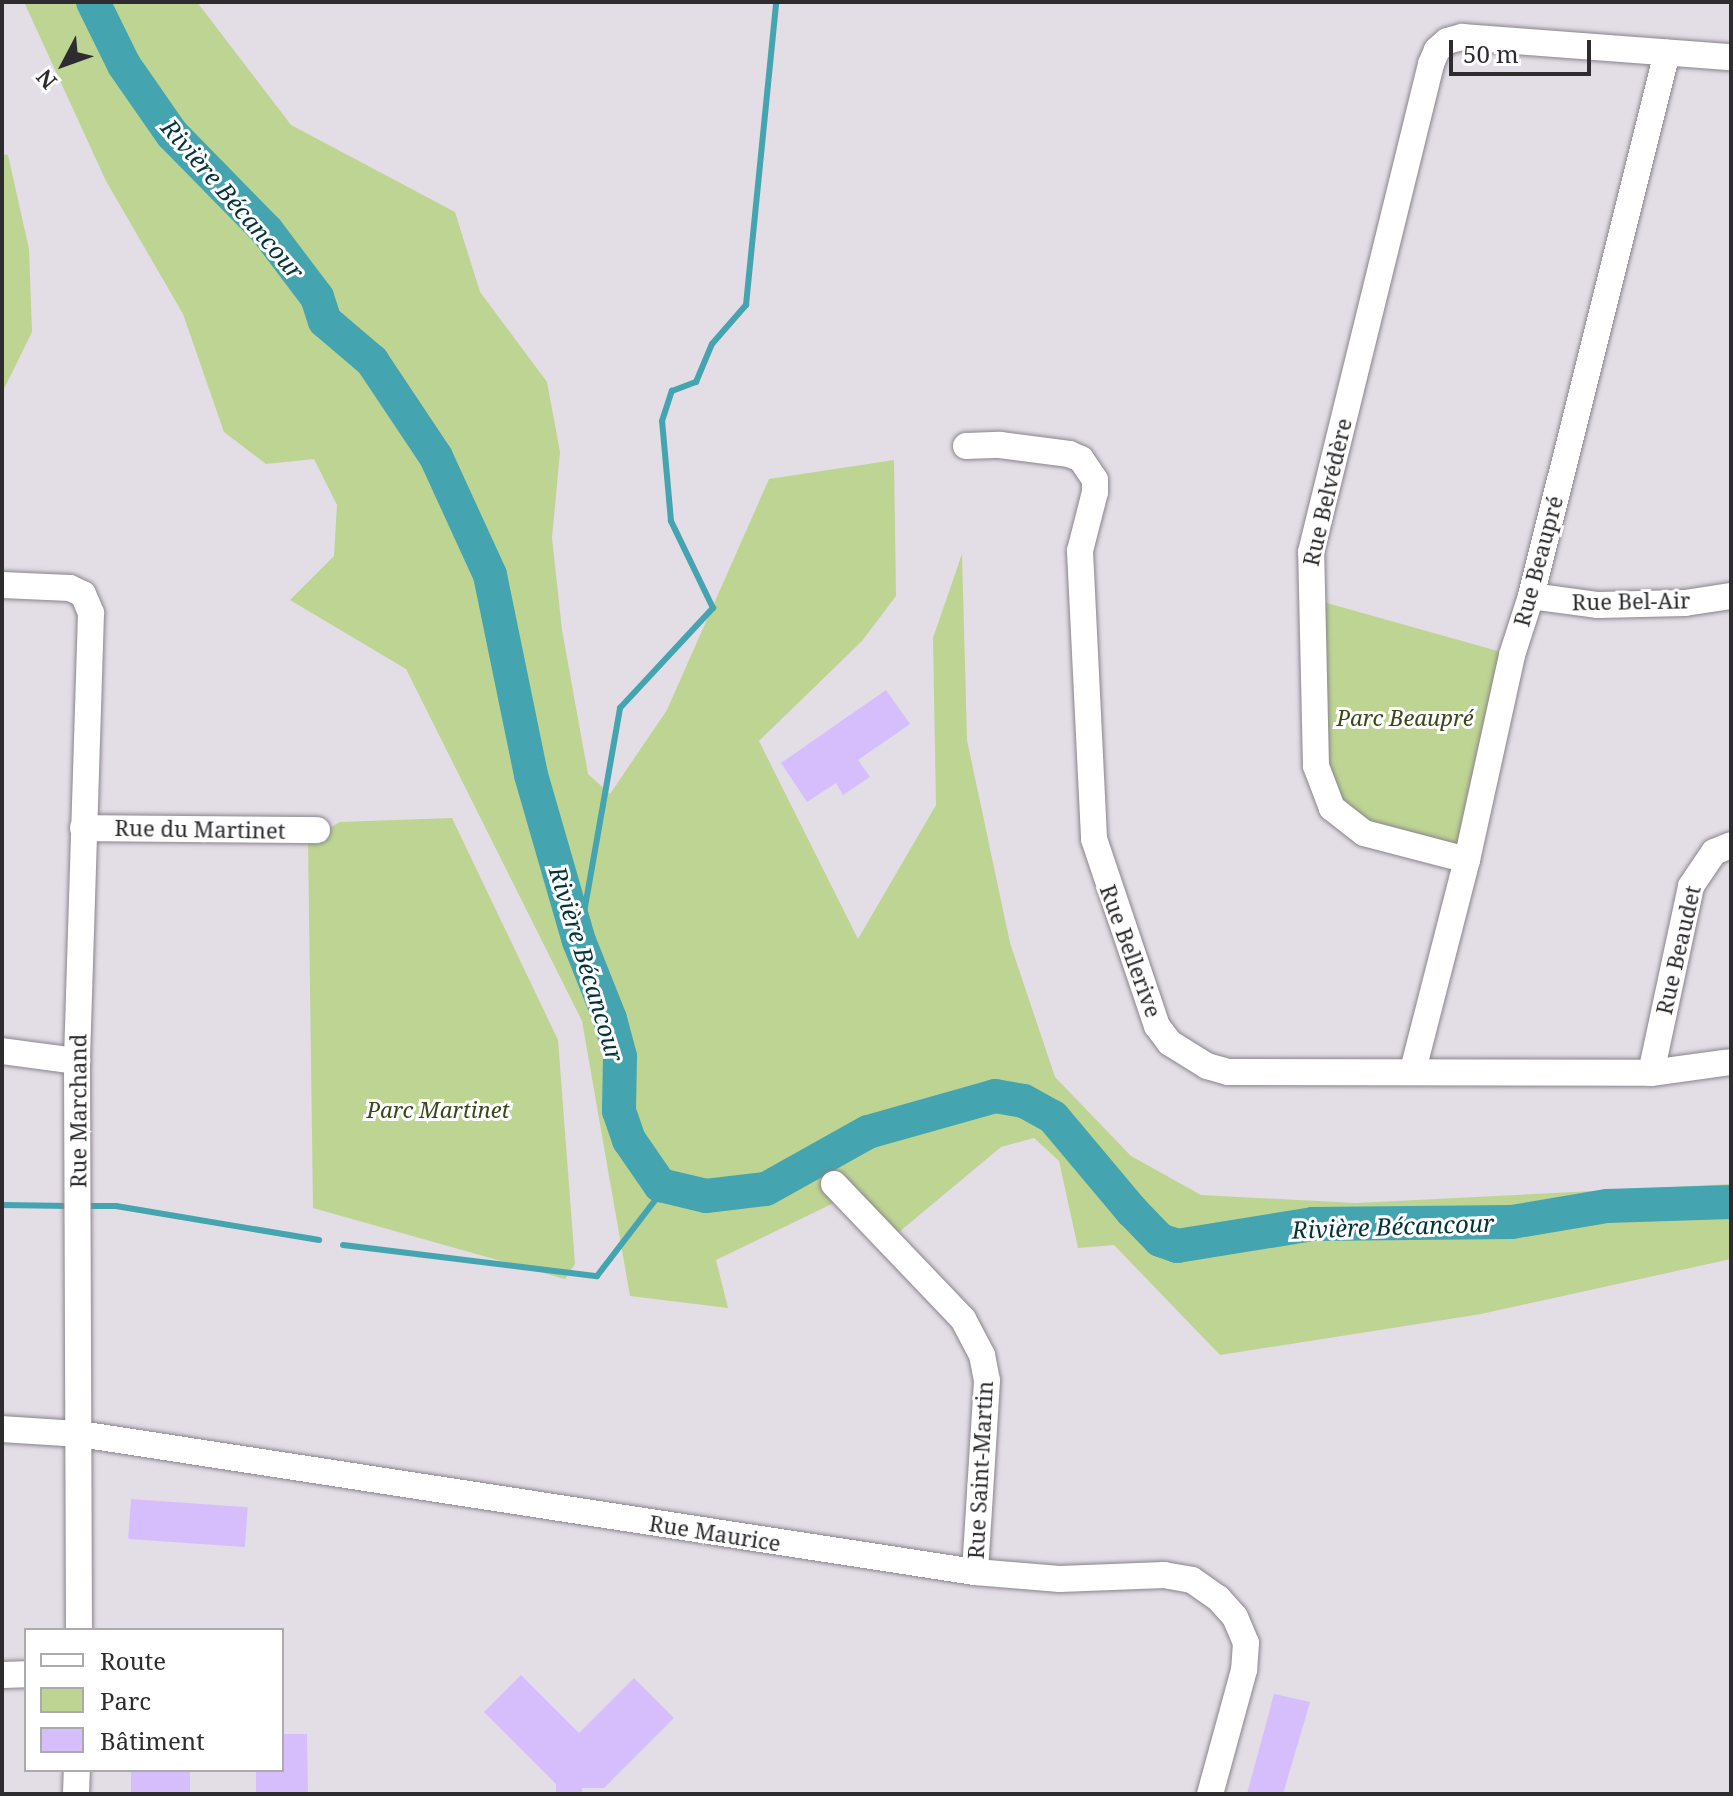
<!DOCTYPE html>
<meta charset="utf-8">
<style>
body{margin:0}
#map{position:relative;width:1733px;height:1796px;overflow:hidden;background:#e3dde5;font-family:"Noto Serif",serif}
div>[style]{position:absolute}
.green>*{inset:0;background:#bed493}
.stream>*{height:6px;margin:-3px;padding:0 3px;transform-origin:3px;border-radius:3px;background:#44a4af}
.river>*{height:34px;margin:-17px;padding:0 17px;transform-origin:17px;border-radius:17px;background:#44a4af}
.building>*{inset:0;background:#d6befd;transform-origin:0 0}
.roads{filter:drop-shadow(0 0 2px #89848c) drop-shadow(0 0 2px #89848c)}
.minor>*{height:26px;margin:-13px;padding:0 13px;transform-origin:13px;border-radius:13px;background:#fff}
span{translate:-50% -50%;white-space:nowrap;text-align:center;line-height:1.15;-webkit-text-stroke:6px #fff;paint-order:stroke}
.street-label{font-size:22px;color:#2e2c2f}
.park-label{font-size:22px;color:#3a4819;font-style:italic}
.water-label{font-size:24px;color:#043439;font-style:italic}
.frame{position:absolute;inset:0;border:4px solid #2e2c2f;pointer-events:none}
.legend{position:absolute;left:24px;top:1628px;width:260px;height:144px;box-sizing:border-box;background:#fff;border:2px solid #ababac;margin:0;padding:10px 14px;list-style:none;font-size:24px;color:#2e2c2f}
.legend li{display:flex;align-items:center;gap:16px;height:40px}
.legend b{width:40px;border:2px solid #ababac}
.north{position:absolute;left:24px;top:24px;width:80px;height:80px;-webkit-text-stroke:6px #fff;paint-order:stroke;rotate:229deg;font-size:22px;font-weight:700;line-height:32px;text-align:center;color:#2e2c2f}
.north::after{content:'';display:block;margin:auto;width:28px;height:36px;background:#2e2c2f;clip-path:polygon(50% 0,100% 100%,50% 72%,0 100%)}
.scale{position:absolute;left:1449px;top:40px;width:142px;height:36px;box-sizing:border-box;border:4px solid #2e2c2f;border-top:0;padding-left:10px;font-size:24px;line-height:28px;white-space:nowrap;color:#2e2c2f;-webkit-text-stroke:6px #fff;paint-order:stroke}
</style>
<div id="map">
<div class="green">
<i style="clip-path:polygon(24px 2px,197px 2px,291px 125px,455px 212px,480px 292px,547px 382px,560px 452px,552px 538px,562px 630px,588px 774px,610px 794px,667px 710px,769px 479px,894px 460px,896px 596px,862px 641px,759px 741px,858px 939px,936px 805px,933px 638px,962px 554px,967px 740px,1010px 943px,1055px 1077px,1131px 1156px,1201px 1195px,1356px 1203px,1731px 1184px,1731px 1259px,1481px 1314px,1220px 1355px,1114px 1245px,1078px 1248px,1059px 1161px,1034px 1138px,1001px 1147px,887px 1242px,844px 1198px,716px 1260px,728px 1308px,630px 1296px,582px 1021px,406px 669px,290px 600px,334px 556px,337px 505px,314px 459px,266px 464px,224px 432px,183px 314px,106px 181px)"></i>
<i style="clip-path:polygon(2px 154px,8px 155px,29px 249px,32px 332px,2px 393px)"></i>
<i style="clip-path:polygon(1309px 598px,1512px 655px,1467px 860px,1332px 808px)"></i>
<i style="clip-path:polygon(452px 818px,558px 1040px,575px 1264px,565px 1279px,313px 1208px,308px 840px,340px 822px)"></i>
</div>
<div class="stream">
<i style="left:579px;top:941px;width:237px;rotate:-80deg"></i>
<i style="left:620px;top:708px;width:137px;rotate:-47.1deg"></i>
<i style="left:713px;top:608px;width:97px;rotate:-115.8deg"></i>
<i style="left:671px;top:521px;width:100px;rotate:-95.1deg"></i>
<i style="left:662px;top:421px;width:32px;rotate:-72deg"></i>
<i style="left:672px;top:391px;width:26px;rotate:-21deg"></i>
<i style="left:696px;top:382px;width:41px;rotate:-67.2deg"></i>
<i style="left:712px;top:344px;width:52px;rotate:-48.9deg"></i>
<i style="left:746px;top:305px;width:304px;rotate:-84.3deg"></i>
<i style="left:2px;top:1205px;width:68px;rotate:0.8deg"></i>
<i style="left:86px;top:1206px;width:30px"></i>
<i style="left:116px;top:1206px;width:206px;rotate:9.5deg"></i>
<i style="left:343px;top:1245px;width:256px;rotate:7deg"></i>
<i style="left:597px;top:1276px;width:97px;rotate:-52.5deg"></i>
<i style="left:656px;top:1199px;width:15px;rotate:-74deg"></i>
</div>
<div class="river">
<i style="left:93px;top:2px;width:70px;rotate:63.8deg"></i>
<i style="left:124px;top:65px;width:84px;rotate:55.2deg"></i>
<i style="left:172px;top:134px;width:136px;rotate:45.6deg"></i>
<i style="left:267px;top:231px;width:83px;rotate:52.9deg"></i>
<i style="left:317px;top:297px;width:25px;rotate:72deg"></i>
<i style="left:325px;top:321px;width:62px;rotate:40.4deg"></i>
<i style="left:372px;top:361px;width:115px;rotate:56.3deg"></i>
<i style="left:436px;top:457px;width:130px;rotate:65.4deg"></i>
<i style="left:490px;top:575px;width:204px;rotate:78.4deg"></i>
<i style="left:531px;top:775px;width:173px;rotate:73.9deg"></i>
<i style="left:579px;top:941px;width:84px;rotate:68.3deg"></i>
<i style="left:610px;top:1019px;width:39px;rotate:75deg"></i>
<i style="left:620px;top:1057px;width:54px;rotate:91.1deg"></i>
<i style="left:619px;top:1111px;width:31px;rotate:71deg"></i>
<i style="left:629px;top:1140px;width:55px;rotate:55.4deg"></i>
<i style="left:660px;top:1185px;width:47px;rotate:13.4deg"></i>
<i style="left:706px;top:1196px;width:60px;rotate:-6.7deg"></i>
<i style="left:766px;top:1189px;width:117px;rotate:-29.2deg"></i>
<i style="left:868px;top:1132px;width:132px;rotate:-15.8deg"></i>
<i style="left:995px;top:1096px;width:29px;rotate:10deg"></i>
<i style="left:1024px;top:1101px;width:33px;rotate:29deg"></i>
<i style="left:1053px;top:1117px;width:123px;rotate:50deg"></i>
<i style="left:1132px;top:1211px;width:40px;rotate:46deg"></i>
<i style="left:1160px;top:1240px;width:18px;rotate:19deg"></i>
<i style="left:1177px;top:1246px;width:138px;rotate:-9.2deg"></i>
<i style="left:1313px;top:1224px;width:199px;rotate:-0.6deg"></i>
<i style="left:1512px;top:1222px;width:96px;rotate:-9.6deg"></i>
<i style="left:1607px;top:1206px;width:124px;rotate:-1.8deg"></i>
</div>
<div class="building">
<i style="clip-path:polygon(886px 690px,910px 724px,858px 760px,870px 777px,843px 795px,836px 783px,807px 802px,781px 763px)"></i>
<i style="left:131px;top:1499px;width:117px;height:40px;rotate:4deg"></i>
<i style="clip-path:polygon(521px 1675px,579px 1733px,634px 1678px,674px 1718px,604px 1788px,582px 1788px,582px 1794px,556px 1794px,556px 1784px,484px 1712px)"></i>
<i style="clip-path:polygon(1274px 1694px,1310px 1702px,1283px 1794px,1247px 1794px)"></i>
<i style="clip-path:polygon(282px 1734px,307px 1734px,308px 1794px,256px 1794px,256px 1770px,282px 1770px)"></i>
<i style="left:131px;top:1770px;width:59px;height:24px"></i>
</div>
<div class="roads">
<div class="minor">
<i style="left:966px;top:446px;width:34px;rotate:-2deg"></i>
<i style="left:1000px;top:445px;width:70px;rotate:7.4deg"></i>
<i style="left:1069px;top:454px;width:13px;rotate:23deg"></i>
<i style="left:1081px;top:459px;width:25px;rotate:56deg"></i>
<i style="left:1095px;top:480px;width:12px;rotate:90deg"></i>
<i style="left:1095px;top:492px;width:61px;rotate:104.3deg"></i>
<i style="left:1080px;top:551px;width:288px;rotate:87.2deg"></i>
<i style="left:1094px;top:839px;width:197px;rotate:71.4deg"></i>
<i style="left:1157px;top:1026px;width:21px;rotate:53deg"></i>
<i style="left:1170px;top:1043px;width:44px;rotate:31.9deg"></i>
<i style="left:1207px;top:1066px;width:22px;rotate:16deg"></i>
<i style="left:1228px;top:1072px;width:423px;rotate:0.1deg"></i>
<i style="left:1651px;top:1073px;width:81px;rotate:-7.8deg"></i>
<i style="left:2px;top:585px;width:68px;rotate:2.5deg"></i>
<i style="left:70px;top:588px;width:14px;rotate:25deg"></i>
<i style="left:83px;top:594px;width:21px;rotate:67deg"></i>
<i style="left:91px;top:613px;width:448px;rotate:91.8deg"></i>
<i style="left:77px;top:1061px;width:569px;rotate:89.8deg"></i>
<i style="left:1531px;top:596px;width:68px;rotate:7.7deg"></i>
<i style="left:1598px;top:605px;width:87px;rotate:-1.3deg"></i>
<i style="left:1685px;top:603px;width:47px;rotate:-8.7deg"></i>
<i style="left:83px;top:828px;width:234px;rotate:0.5deg"></i>
<i style="left:1467px;top:860px;width:106px;rotate:-165.3deg"></i>
<i style="left:1364px;top:833px;width:41px;rotate:-142deg"></i>
<i style="left:1332px;top:808px;width:45px;rotate:-110.9deg"></i>
<i style="left:1316px;top:766px;width:214px;rotate:-91.3deg"></i>
<i style="left:1311px;top:552px;width:503px;rotate:-76.18deg"></i>
<i style="left:1431px;top:64px;width:15px;rotate:-67deg"></i>
<i style="left:1437px;top:50px;width:13px;rotate:-42deg"></i>
<i style="left:1447px;top:41px;width:16px;rotate:-15deg"></i>
<i style="left:1462px;top:37px;width:270px;rotate:4.3deg"></i>
<i style="left:2px;top:1051px;width:76px;rotate:7.6deg"></i>
<i style="left:1413px;top:1070px;width:217px;rotate:-75.6deg"></i>
<i style="left:1467px;top:860px;width:210px;rotate:-77.6deg"></i>
<i style="left:1512px;top:655px;width:62px;rotate:-72.1deg"></i>
<i style="left:1531px;top:596px;width:560px;rotate:-75.94deg"></i>
<i style="left:1651px;top:1073px;width:191px;rotate:-77.9deg"></i>
<i style="left:1691px;top:886px;width:41px;rotate:-55.9deg"></i>
<i style="left:1714px;top:852px;width:18px;rotate:-22deg"></i>
<i style="left:834px;top:1184px;width:187px;rotate:46.3deg"></i>
<i style="left:963px;top:1319px;width:41px;rotate:62.2deg"></i>
<i style="left:982px;top:1355px;width:26px;rotate:79deg"></i>
<i style="left:987px;top:1381px;width:191px;rotate:93.6deg"></i>
<i style="left:2px;top:1429px;width:78px;rotate:3.7deg"></i>
<i style="left:80px;top:1434px;width:906px;rotate:8.77deg"></i>
<i style="left:975px;top:1572px;width:85px;rotate:4.7deg"></i>
<i style="left:1060px;top:1579px;width:104px;rotate:-2.2deg"></i>
<i style="left:1164px;top:1575px;width:28px;rotate:10deg"></i>
<i style="left:1192px;top:1580px;width:32px;rotate:35deg"></i>
<i style="left:1218px;top:1598px;width:25px;rotate:48deg"></i>
<i style="left:1235px;top:1617px;width:28px;rotate:67deg"></i>
<i style="left:1246px;top:1643px;width:27px;rotate:94deg"></i>
<i style="left:1244px;top:1670px;width:129px;rotate:105.3deg"></i>
<i style="left:2px;top:1675px;width:24px;rotate:-2deg"></i>
<i style="left:76px;top:1794px;width:24px;rotate:-88deg"></i>
</div>
</div>
<div class="street-label">
<span style="left:1327px;top:492px;rotate:-77deg">Rue Belvédère</span>
<span style="left:1538px;top:561px;rotate:-75deg">Rue Beaupré</span>
<span style="left:1631px;top:601px;rotate:-1deg">Rue Bel-Air</span>
<span style="left:200px;top:829px;rotate:1deg">Rue du Martinet</span>
<span style="left:1678px;top:950px;rotate:-77deg">Rue Beaudet</span>
<span style="left:1131px;top:951px;rotate:70deg">Rue Bellerive</span>
<span style="left:78px;top:1111px;rotate:-90deg">Rue Marchand</span>
<span style="left:980px;top:1470px;rotate:-87deg">Rue Saint-Martin</span>
<span style="left:715px;top:1533px;rotate:9deg">Rue Maurice</span>
</div>
<div class="park-label">
<span style="left:1405px;top:718px">Parc Beaupré</span>
<span style="left:438px;top:1110px">Parc Martinet</span>
</div>
<div class="water-label">
<span style="left:233px;top:199px;rotate:49deg">Rivière Bécancour</span>
<span style="left:587px;top:964px;rotate:73deg">Rivière Bécancour</span>
<span style="left:1393px;top:1226px;rotate:-2deg">Rivière Bécancour</span>
</div>
<div class="frame"></div>
<ul class="legend">
<li><b style="height:10px;background:#fff"></b>Route</li>
<li><b style="height:22px;background:#bed493"></b>Parc</li>
<li><b style="height:22px;background:#d6befd"></b>Bâtiment</li>
</ul>
<div class="north">N</div>
<div class="scale">50 m</div>
</div>
